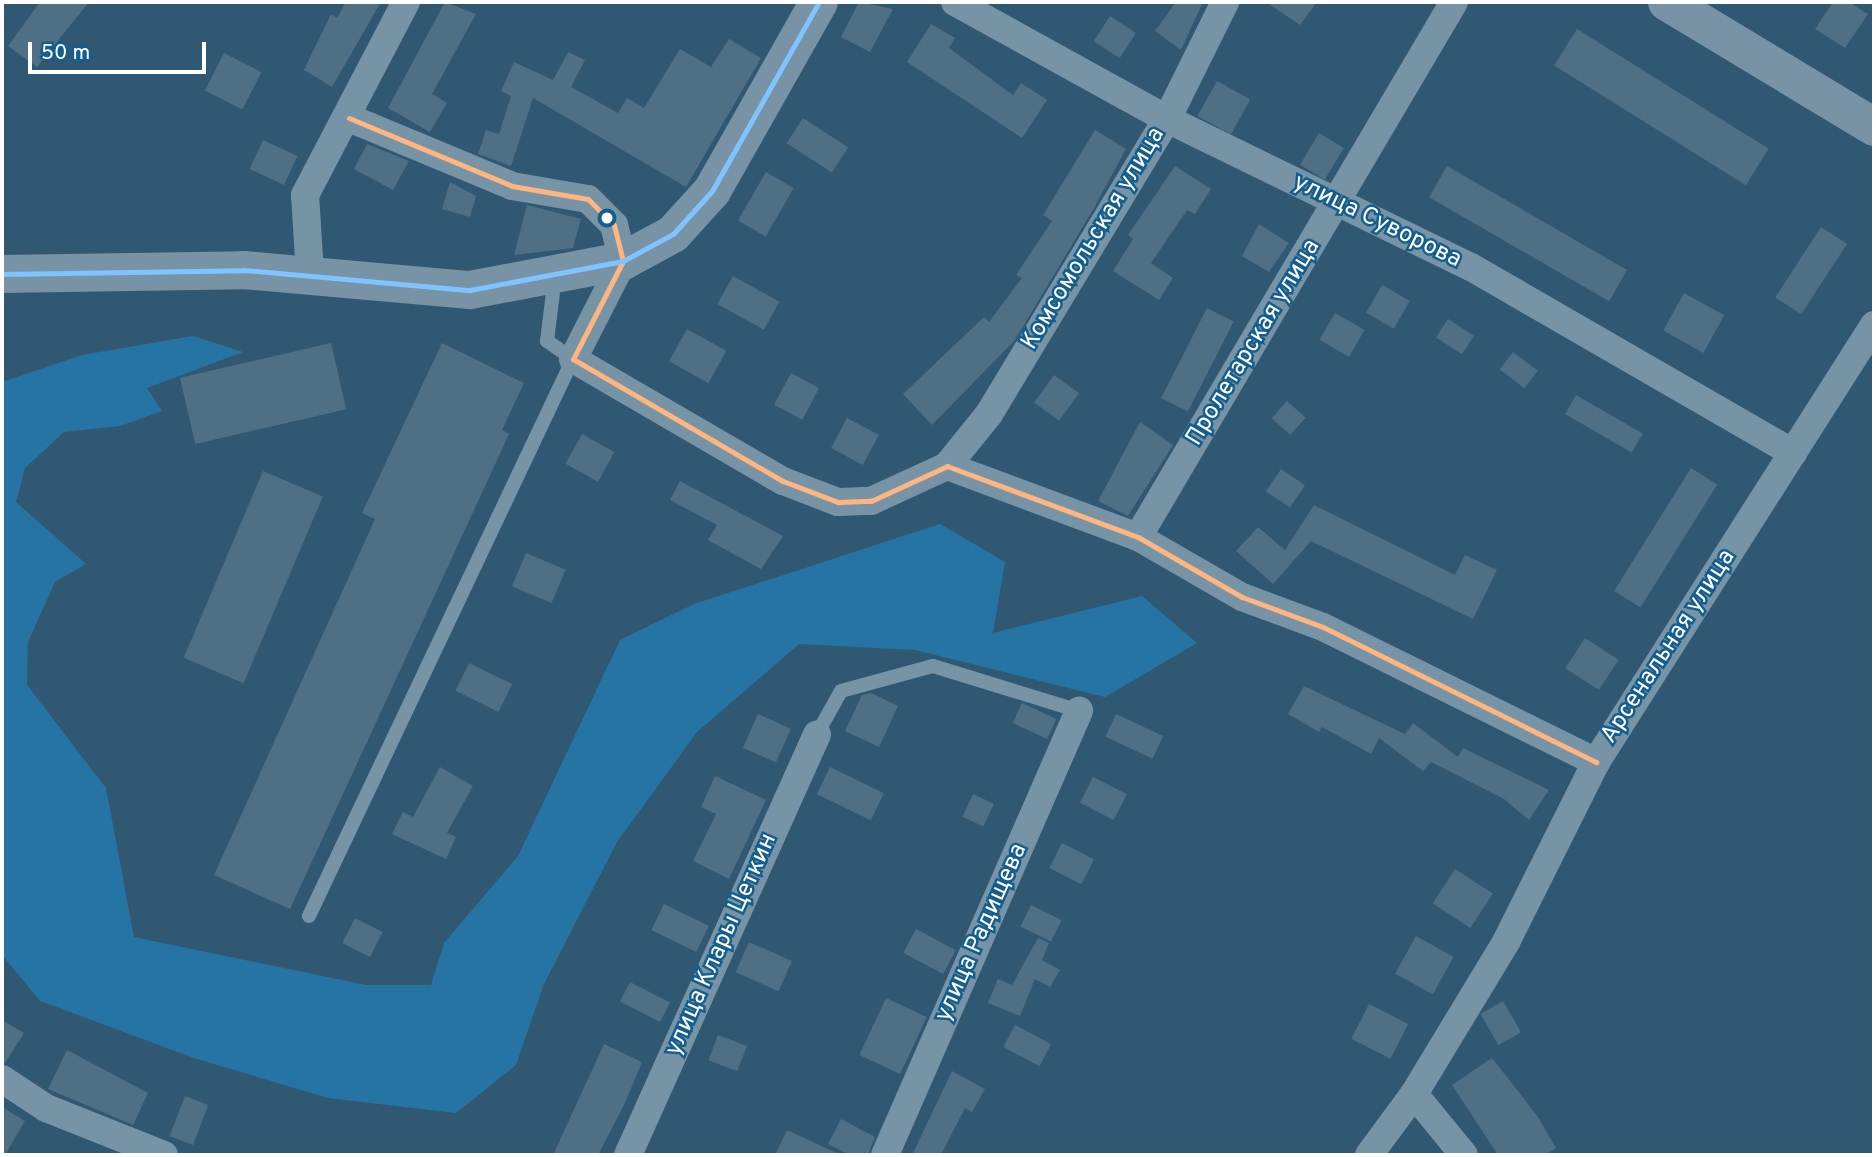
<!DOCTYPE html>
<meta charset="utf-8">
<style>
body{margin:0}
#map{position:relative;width:1876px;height:1157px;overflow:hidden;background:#305873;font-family:Overpass,sans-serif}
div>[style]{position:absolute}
.green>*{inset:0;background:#2574a4}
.building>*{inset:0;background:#4f6f84;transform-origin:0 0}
.service>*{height:14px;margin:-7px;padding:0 7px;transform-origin:7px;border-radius:7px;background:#7794a6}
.minor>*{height:28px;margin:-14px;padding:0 14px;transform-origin:14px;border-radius:14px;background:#7794a6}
.primary>*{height:38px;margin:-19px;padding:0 19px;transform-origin:19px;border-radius:19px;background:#7793a5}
.bus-1>*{height:5px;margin:-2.5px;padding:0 2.5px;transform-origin:2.5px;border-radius:2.5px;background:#ffb580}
.bus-2>*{height:5px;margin:-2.5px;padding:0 2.5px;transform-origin:2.5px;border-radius:2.5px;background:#80c4ff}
.dots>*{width:19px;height:19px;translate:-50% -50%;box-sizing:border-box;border:4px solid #145e8f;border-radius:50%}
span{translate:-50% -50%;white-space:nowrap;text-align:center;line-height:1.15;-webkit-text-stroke:5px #145e8f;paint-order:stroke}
.street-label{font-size:24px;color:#fff}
.frame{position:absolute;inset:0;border:4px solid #fff;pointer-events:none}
.scale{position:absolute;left:28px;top:42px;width:178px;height:32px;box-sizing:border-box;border:4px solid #fff;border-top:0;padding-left:9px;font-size:21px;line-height:24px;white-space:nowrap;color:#fff;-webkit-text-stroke:5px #145e8f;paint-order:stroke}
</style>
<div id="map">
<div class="green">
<i style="clip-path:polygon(193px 336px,243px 352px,147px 388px,162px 411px,120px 426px,64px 432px,25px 468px,16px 502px,86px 564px,55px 582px,28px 642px,27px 685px,106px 788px,134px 937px,366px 985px,431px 985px,444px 943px,518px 856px,620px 640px,694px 604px,940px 524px,1005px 562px,993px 633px,1142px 596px,1197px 643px,1105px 697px,915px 650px,799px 644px,697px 732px,617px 842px,544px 984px,516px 1065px,456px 1113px,328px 1098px,194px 1058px,40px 1001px,2px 955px,2px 382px,82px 355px)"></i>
</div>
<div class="building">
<i style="clip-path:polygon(40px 2px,89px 2px,37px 67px,8px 46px)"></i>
<i style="clip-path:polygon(346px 2px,381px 2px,332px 87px,304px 70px,331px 14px,337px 18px)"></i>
<i style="clip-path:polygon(445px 2px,476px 14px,432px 94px,447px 103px,430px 132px,388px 108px)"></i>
<i style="clip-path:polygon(859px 2px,893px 9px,870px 52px,841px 37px)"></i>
<i style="clip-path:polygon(1176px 2px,1203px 2px,1181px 50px,1155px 31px)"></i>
<i style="clip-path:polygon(1266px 2px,1317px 2px,1300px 25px)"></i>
<i style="clip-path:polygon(1833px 2px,1849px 2px,1868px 14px,1845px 48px,1815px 29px)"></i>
<i style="left:1110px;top:16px;width:31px;height:30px;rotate:33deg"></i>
<i style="clip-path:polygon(931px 24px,955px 38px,949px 48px,1013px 95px,1021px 83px,1047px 100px,1022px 138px,907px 62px)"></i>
<i style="left:1577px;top:29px;width:226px;height:43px;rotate:32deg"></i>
<i style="clip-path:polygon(729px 39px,761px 58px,686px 187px,533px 98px,511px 166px,478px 154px,486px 130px,499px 134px,511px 96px,501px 91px,514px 62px,553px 80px,568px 52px,585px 60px,571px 87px,618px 113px,627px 98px,644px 108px,680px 49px,711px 67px)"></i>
<i style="left:224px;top:53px;width:42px;height:42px;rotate:27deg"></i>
<i style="left:1217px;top:81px;width:38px;height:40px;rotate:29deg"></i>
<i style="left:803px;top:118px;width:54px;height:30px;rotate:33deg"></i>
<i style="clip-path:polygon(1095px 130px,1126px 149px,1094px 208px,1015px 340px,932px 425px,903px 394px,984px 317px,989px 322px,1022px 278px,1016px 275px,1052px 221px,1043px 215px)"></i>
<i style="left:1319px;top:133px;width:29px;height:37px;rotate:31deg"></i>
<i style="left:263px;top:140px;width:38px;height:32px;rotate:25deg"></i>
<i style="clip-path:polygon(367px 144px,409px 161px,393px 190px,354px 169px)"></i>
<i style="clip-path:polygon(1175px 166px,1211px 189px,1195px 214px,1187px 210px,1151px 263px,1173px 278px,1159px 300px,1113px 271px,1133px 239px,1128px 235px)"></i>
<i style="left:1447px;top:166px;width:208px;height:36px;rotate:30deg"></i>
<i style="left:766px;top:172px;width:32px;height:56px;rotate:30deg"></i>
<i style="clip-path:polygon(450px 182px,476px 196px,470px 217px,442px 209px)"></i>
<i style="clip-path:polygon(527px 205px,581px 219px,573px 248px,514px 255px)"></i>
<i style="clip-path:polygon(1259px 224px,1289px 243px,1269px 272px,1242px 256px)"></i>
<i style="left:1821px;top:227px;width:31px;height:84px;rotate:33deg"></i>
<i style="left:733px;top:276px;width:53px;height:32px;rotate:29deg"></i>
<i style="left:1382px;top:285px;width:32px;height:32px;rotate:30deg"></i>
<i style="left:1684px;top:293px;width:46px;height:43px;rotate:29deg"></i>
<i style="left:1207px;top:308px;width:30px;height:101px;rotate:27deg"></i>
<i style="left:1335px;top:313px;width:34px;height:31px;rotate:30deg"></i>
<i style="left:1448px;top:319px;width:31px;height:22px;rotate:33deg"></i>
<i style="left:687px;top:329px;width:45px;height:37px;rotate:29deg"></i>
<i style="left:331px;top:343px;width:68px;height:155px;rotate:77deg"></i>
<i style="clip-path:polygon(442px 343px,524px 383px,502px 430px,509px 434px,290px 909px,214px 875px,375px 519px,362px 513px)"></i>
<i style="left:1513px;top:352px;width:31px;height:22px;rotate:37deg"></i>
<i style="left:791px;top:373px;width:32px;height:36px;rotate:28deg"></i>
<i style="left:1054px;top:375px;width:31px;height:34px;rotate:36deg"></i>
<i style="left:1576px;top:395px;width:77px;height:22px;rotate:30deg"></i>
<i style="left:1287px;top:401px;width:25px;height:23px;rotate:42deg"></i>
<i style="left:847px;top:418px;width:36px;height:34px;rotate:28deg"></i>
<i style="clip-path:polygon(1140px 422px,1173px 445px,1128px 516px,1098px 501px)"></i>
<i style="left:582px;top:434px;width:37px;height:34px;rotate:29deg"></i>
<i style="left:1691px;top:468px;width:31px;height:145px;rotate:32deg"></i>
<i style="left:1281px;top:469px;width:29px;height:27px;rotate:34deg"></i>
<i style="left:263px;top:471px;width:65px;height:203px;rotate:23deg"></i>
<i style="clip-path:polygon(680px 481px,783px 536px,761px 569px,708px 540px,717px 525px,670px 500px)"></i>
<i style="clip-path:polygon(1314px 505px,1455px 575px,1465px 555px,1497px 570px,1473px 619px,1311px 541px,1273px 584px,1236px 551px,1258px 527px,1285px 550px)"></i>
<i style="left:526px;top:553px;width:43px;height:36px;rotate:23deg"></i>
<i style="left:1585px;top:638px;width:40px;height:36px;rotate:33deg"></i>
<i style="left:469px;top:663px;width:48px;height:31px;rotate:26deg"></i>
<i style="clip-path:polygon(1304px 686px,1405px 734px,1413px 723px,1458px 757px,1463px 748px,1549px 790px,1529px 820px,1504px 799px,1431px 762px,1423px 771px,1379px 738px,1371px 754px,1322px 727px,1319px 732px,1288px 714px)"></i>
<i style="clip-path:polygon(871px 693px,898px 706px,879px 747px,845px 731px,862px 695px)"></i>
<i style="left:1022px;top:703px;width:38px;height:22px;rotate:25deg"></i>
<i style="left:758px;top:714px;width:36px;height:37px;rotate:24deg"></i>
<i style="left:1116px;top:714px;width:52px;height:25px;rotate:25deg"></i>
<i style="clip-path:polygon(440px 767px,473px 786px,447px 833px,456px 837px,446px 859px,392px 834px,403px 812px,413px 817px)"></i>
<i style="left:830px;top:767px;width:60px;height:30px;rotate:26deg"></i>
<i style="clip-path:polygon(715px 776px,766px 800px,729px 879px,693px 861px,716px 814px,701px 807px)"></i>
<i style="left:1093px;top:777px;width:38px;height:29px;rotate:27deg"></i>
<i style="left:973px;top:794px;width:23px;height:25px;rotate:25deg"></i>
<i style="left:1062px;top:843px;width:36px;height:28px;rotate:27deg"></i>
<i style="left:1455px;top:869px;width:45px;height:41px;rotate:33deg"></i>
<i style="left:664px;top:904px;width:50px;height:29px;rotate:26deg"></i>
<i style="left:1031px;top:905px;width:34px;height:24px;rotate:26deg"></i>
<i style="left:355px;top:918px;width:31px;height:28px;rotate:27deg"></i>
<i style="left:916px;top:929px;width:45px;height:27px;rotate:28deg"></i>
<i style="left:1416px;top:936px;width:43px;height:43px;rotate:29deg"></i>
<i style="clip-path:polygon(1038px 938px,1049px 943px,1042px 960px,1060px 970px,1050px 987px,1035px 979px,1020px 1016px,988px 1003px,998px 979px,1012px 985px)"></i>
<i style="left:749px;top:942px;width:47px;height:33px;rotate:24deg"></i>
<i style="left:630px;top:982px;width:45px;height:22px;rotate:27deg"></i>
<i style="left:886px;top:998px;width:45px;height:63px;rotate:25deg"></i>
<i style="left:1503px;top:1001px;width:36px;height:26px;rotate:60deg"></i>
<i style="left:1369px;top:1004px;width:44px;height:39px;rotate:27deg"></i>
<i style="clip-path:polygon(2px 1020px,24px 1033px,5px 1063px,2px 1063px)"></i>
<i style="left:1015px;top:1025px;width:41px;height:25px;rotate:28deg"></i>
<i style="left:718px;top:1035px;width:31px;height:27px;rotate:21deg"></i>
<i style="clip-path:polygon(604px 1044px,642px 1062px,625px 1103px,598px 1155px,553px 1155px)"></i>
<i style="clip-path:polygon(67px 1050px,148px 1093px,133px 1125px,48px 1089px)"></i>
<i style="clip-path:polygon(1492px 1058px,1538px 1117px,1556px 1148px,1544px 1155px,1498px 1155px,1452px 1085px)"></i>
<i style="clip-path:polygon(952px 1071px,985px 1089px,972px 1112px,965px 1108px,941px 1155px,912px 1155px)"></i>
<i style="left:185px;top:1096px;width:25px;height:43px;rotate:21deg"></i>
<i style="clip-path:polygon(2px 1107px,25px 1121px,5px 1155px,2px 1155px)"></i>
<i style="clip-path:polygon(841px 1119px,875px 1137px,868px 1155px,850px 1155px,828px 1144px)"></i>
<i style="clip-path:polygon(787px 1130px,841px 1155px,775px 1155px)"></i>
</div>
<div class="service">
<i style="left:817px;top:734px;width:49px;rotate:-60.8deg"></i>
<i style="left:841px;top:691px;width:95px;rotate:-15.2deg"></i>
<i style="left:933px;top:666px;width:153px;rotate:17.1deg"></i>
<i style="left:309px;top:916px;width:616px;rotate:-64.64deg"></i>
<i style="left:573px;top:359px;width:32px;rotate:-145deg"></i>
<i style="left:547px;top:341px;width:64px;rotate:-82.9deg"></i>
</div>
<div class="minor">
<i style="left:955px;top:2px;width:242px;rotate:28.9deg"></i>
<i style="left:1167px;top:119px;width:338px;rotate:26deg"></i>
<i style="left:1471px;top:267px;width:372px;rotate:30deg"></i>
<i style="left:349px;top:118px;width:177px;rotate:22.6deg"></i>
<i style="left:512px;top:186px;width:77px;rotate:9.7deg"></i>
<i style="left:588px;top:199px;width:37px;rotate:45deg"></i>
<i style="left:614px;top:225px;width:37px;rotate:76deg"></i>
<i style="left:623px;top:261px;width:110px;rotate:117deg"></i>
<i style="left:573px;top:359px;width:243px;rotate:30.2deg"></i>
<i style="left:783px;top:481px;width:59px;rotate:20.9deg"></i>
<i style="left:838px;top:502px;width:33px;rotate:-2deg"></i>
<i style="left:871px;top:501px;width:84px;rotate:-24.7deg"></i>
<i style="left:947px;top:466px;width:204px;rotate:20.4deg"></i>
<i style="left:1138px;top:537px;width:120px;rotate:30deg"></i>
<i style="left:1242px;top:597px;width:86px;rotate:20.3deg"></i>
<i style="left:1323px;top:627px;width:305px;rotate:26.3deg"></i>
<i style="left:310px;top:274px;width:79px;rotate:-93.6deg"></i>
<i style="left:305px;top:195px;width:218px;rotate:-62.4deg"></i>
<i style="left:947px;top:466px;width:67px;rotate:-51.1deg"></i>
<i style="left:989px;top:414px;width:345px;rotate:-58.9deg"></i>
<i style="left:1167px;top:119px;width:131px;rotate:-63.6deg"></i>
<i style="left:1138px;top:537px;width:621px;rotate:-59.43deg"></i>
<i style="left:2px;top:1079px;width:53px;rotate:33.4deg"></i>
<i style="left:46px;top:1108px;width:127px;rotate:21.7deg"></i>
<i style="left:1414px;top:1094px;width:79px;rotate:50.7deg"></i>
<i style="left:628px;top:1155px;width:461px;rotate:-65.8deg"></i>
<i style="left:885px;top:1155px;width:485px;rotate:-66.4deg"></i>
<i style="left:1369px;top:1155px;width:76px;rotate:-53.6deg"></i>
<i style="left:1414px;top:1094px;width:178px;rotate:-58.8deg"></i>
<i style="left:1506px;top:942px;width:201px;rotate:-63.4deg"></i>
<i style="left:1596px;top:762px;width:518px;rotate:-57.54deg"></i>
</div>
<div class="primary">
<i style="left:1667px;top:2px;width:242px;rotate:31.1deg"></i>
<i style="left:2px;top:274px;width:242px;rotate:-0.9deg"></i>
<i style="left:244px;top:270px;width:227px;rotate:5.1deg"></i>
<i style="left:470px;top:290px;width:156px;rotate:-10.7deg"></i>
<i style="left:623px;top:261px;width:57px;rotate:-28.4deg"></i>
<i style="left:673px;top:234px;width:58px;rotate:-47.8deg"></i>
<i style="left:712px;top:191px;width:217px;rotate:-60.5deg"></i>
</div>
<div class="bus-1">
<i style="left:349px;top:118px;width:177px;rotate:22.6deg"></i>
<i style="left:512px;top:186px;width:77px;rotate:9.7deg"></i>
<i style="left:588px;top:199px;width:37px;rotate:45deg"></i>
<i style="left:614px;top:225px;width:37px;rotate:76deg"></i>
<i style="left:623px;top:261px;width:110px;rotate:117deg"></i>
<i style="left:573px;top:359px;width:243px;rotate:30.2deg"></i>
<i style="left:783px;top:481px;width:59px;rotate:20.9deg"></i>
<i style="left:838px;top:502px;width:33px;rotate:-2deg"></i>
<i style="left:871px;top:501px;width:84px;rotate:-24.7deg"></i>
<i style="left:947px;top:466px;width:204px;rotate:20.4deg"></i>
<i style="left:1138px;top:537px;width:120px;rotate:30deg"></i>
<i style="left:1242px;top:597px;width:86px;rotate:20.3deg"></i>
<i style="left:1323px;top:627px;width:305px;rotate:26.3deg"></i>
</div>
<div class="bus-2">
<i style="left:2px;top:274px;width:242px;rotate:-0.9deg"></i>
<i style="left:244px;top:270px;width:227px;rotate:5.1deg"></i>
<i style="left:470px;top:290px;width:156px;rotate:-10.7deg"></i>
<i style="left:623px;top:261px;width:57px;rotate:-28.4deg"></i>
<i style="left:673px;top:234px;width:58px;rotate:-47.8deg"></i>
<i style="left:712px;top:191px;width:217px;rotate:-60.5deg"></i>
</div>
<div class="dots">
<i style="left:607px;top:218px;background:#fff"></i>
</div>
<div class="street-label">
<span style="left:1377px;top:222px;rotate:26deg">улица Суворова</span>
<span style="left:1094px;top:239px;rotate:-59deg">Комсомольская улица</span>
<span style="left:1254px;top:343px;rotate:-59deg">Пролетарская улица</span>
<span style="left:1669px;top:647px;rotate:-57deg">Арсенальная улица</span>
<span style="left:982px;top:933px;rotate:-66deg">улица Радищева</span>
<span style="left:722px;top:945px;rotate:-66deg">улица Клары Цеткин</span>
</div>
<div class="frame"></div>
<div class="scale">50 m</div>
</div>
